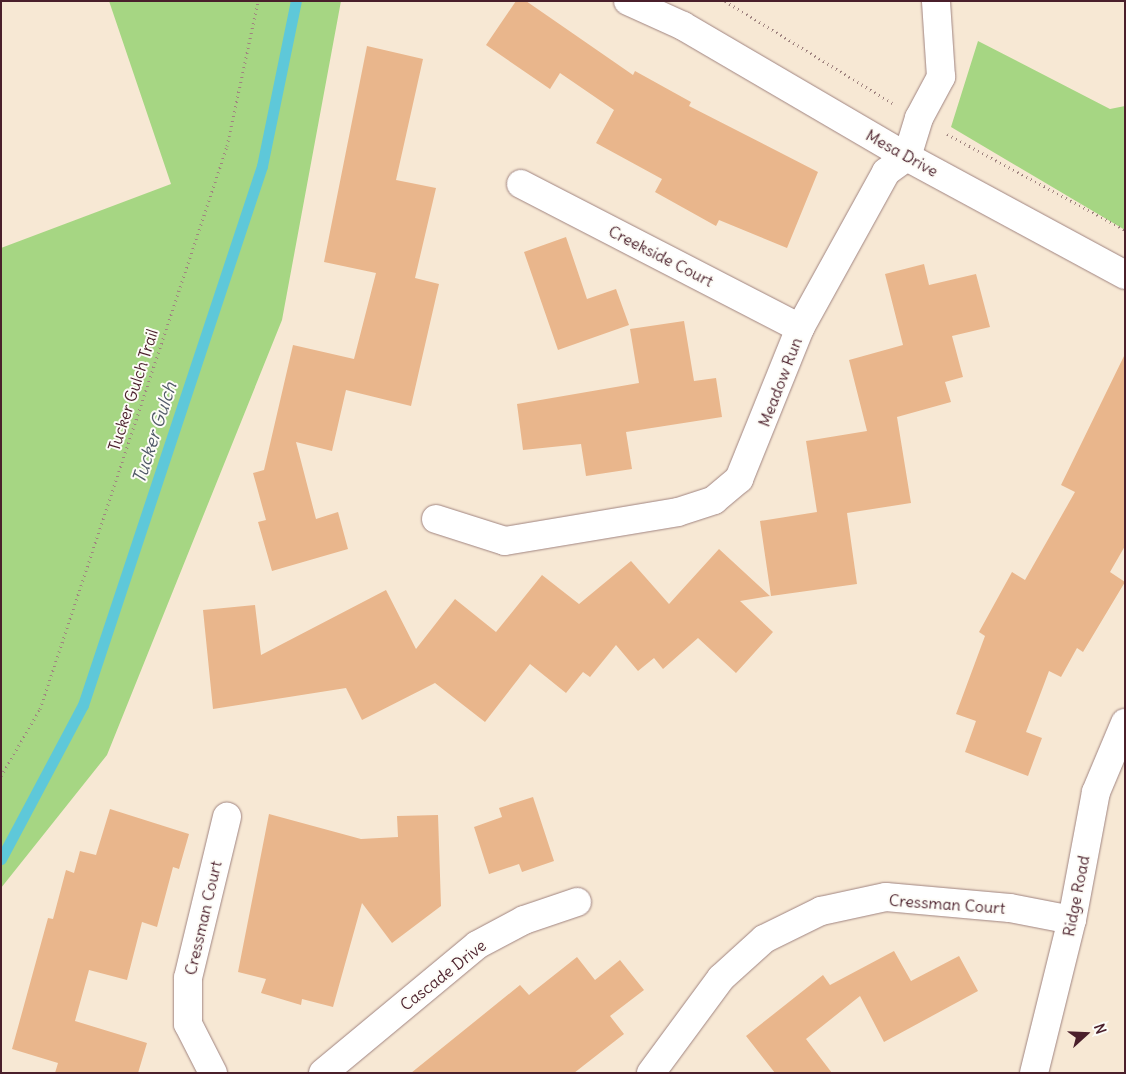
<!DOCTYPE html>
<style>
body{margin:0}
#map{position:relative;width:1126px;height:1074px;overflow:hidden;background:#f7e8d4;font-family:Delius,sans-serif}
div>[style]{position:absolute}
.green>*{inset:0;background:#a6d683}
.stream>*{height:11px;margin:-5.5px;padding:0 5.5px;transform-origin:5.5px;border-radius:5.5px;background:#5ec8d9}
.building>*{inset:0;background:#e9b68c}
.path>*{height:3px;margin-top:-1.5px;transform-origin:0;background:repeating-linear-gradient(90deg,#a08480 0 1px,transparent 0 5px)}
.roads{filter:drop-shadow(0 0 1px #a08480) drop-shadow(0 0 1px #a08480)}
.minor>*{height:28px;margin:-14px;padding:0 14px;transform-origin:14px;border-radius:14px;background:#fff}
span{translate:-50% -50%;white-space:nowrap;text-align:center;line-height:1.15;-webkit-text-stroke:4px #fdfcf7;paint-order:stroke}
.street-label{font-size:16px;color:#4a1f2b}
.water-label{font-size:18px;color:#515a68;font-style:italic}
.frame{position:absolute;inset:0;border:2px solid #4a1f2b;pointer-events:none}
.north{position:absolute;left:1061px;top:1009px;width:50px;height:50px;-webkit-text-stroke:4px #fdfcf7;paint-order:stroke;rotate:70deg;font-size:14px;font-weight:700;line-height:20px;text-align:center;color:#4a1f2b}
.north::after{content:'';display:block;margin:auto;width:18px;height:22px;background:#4a1f2b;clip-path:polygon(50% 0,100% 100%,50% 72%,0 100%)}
</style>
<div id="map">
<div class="green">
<i style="clip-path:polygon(109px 1px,341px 1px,282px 320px,107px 755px,1px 888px,1px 248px,171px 184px)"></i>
<i style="clip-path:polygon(978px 41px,1110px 109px,1125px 106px,1125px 230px,951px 127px)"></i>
</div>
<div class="stream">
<i style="left:1px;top:859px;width:174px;rotate:-62deg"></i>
<i style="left:83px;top:705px;width:568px;rotate:-71.63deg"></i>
<i style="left:262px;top:166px;width:168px;rotate:-78.4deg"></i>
</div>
<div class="building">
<i style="clip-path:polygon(516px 1px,526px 1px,633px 75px,635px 71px,691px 102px,689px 106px,818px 172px,787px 248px,719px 220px,716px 226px,655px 192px,662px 179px,596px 143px,614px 110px,560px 73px,550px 89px,486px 45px)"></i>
<i style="clip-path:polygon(367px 46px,423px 59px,396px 180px,436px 188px,415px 278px,439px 284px,411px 406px,346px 390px,332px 451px,296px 442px,316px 519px,338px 512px,348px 549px,272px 571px,258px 522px,266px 520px,253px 473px,264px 470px,293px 345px,354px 359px,376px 273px,324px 262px)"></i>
<i style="clip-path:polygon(566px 237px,587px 299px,616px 289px,629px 325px,558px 350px,524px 252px)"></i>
<i style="clip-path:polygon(924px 264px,929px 285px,976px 274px,990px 327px,952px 336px,963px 377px,945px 382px,951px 402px,897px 417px,911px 503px,847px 513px,857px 584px,771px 596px,760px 521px,817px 512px,806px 441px,867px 431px,849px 360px,903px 345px,885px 274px)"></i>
<i style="clip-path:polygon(684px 321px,694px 381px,716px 378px,722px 417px,626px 432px,632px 469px,586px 476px,581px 444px,523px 450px,517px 404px,639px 383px,630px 329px)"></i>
<i style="clip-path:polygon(1125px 354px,1125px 546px,1110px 572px,1125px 582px,1083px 652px,1077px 648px,1061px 677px,1049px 671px,1026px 732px,1042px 738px,1028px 776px,965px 752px,976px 721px,956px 714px,985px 636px,979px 632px,1012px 572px,1025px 580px,1075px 492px,1061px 485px)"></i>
<i style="clip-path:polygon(719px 549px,770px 596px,740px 601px,773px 632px,736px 673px,698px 638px,663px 669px,654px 658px,638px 671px,616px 645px,590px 677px,583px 672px,566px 693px,530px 664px,485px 722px,435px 683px,362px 720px,346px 688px,213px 709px,203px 610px,255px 605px,261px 655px,386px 590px,416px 649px,455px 599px,496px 632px,542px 575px,579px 604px,631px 561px,669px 604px)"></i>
<i style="clip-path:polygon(533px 797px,554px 861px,522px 872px,519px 864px,489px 874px,474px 827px,502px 817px,499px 808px)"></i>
<i style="clip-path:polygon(110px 809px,189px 834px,179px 869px,173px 867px,157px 927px,142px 922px,127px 980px,89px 970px,75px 1021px,147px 1043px,138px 1073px,55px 1073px,58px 1063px,12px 1049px,48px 918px,53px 919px,66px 870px,74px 873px,80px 851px,96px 855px)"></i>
<i style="clip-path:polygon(269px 814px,361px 839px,398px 837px,397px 816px,438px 815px,441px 906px,392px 943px,362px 903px,333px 1007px,302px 999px,301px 1005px,261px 993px,266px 979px,238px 972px)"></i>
<i style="clip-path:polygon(894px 951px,911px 981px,959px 956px,978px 991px,884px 1042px,860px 996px,806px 1039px,832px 1073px,775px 1073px,746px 1036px,823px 975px,830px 985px)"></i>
<i style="clip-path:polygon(577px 957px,595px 980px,620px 960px,644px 990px,610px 1016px,624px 1034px,574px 1073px,411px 1073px,520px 985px,529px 995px)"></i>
</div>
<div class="path">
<i style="left:725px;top:1px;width:196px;rotate:31.4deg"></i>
<i style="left:947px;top:134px;width:202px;rotate:28.3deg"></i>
<i style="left:1px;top:776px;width:78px;rotate:-59.8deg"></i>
<i style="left:40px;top:709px;width:593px;rotate:-71.63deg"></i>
<i style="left:227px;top:146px;width:148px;rotate:-77.9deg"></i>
</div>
<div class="roads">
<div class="minor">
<i style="left:628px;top:1px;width:60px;rotate:24.4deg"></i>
<i style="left:683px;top:26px;width:259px;rotate:30.3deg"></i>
<i style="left:907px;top:157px;width:248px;rotate:28.4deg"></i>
<i style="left:521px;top:184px;width:314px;rotate:27.3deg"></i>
<i style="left:436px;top:519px;width:72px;rotate:17.7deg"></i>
<i style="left:505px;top:541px;width:175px;rotate:-9.5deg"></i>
<i style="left:678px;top:512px;width:38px;rotate:-18deg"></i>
<i style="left:714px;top:500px;width:33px;rotate:-40deg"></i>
<i style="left:739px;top:479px;width:163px;rotate:-68deg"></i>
<i style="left:800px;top:328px;width:178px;rotate:-61.1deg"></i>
<i style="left:886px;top:172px;width:26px;rotate:-36deg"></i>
<i style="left:907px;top:157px;width:41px;rotate:-72.9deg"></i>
<i style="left:919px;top:118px;width:47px;rotate:-61.8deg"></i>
<i style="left:941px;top:77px;width:76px;rotate:-93.8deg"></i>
<i style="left:213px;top:1073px;width:55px;rotate:-117deg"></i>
<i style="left:188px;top:1024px;width:46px;rotate:-90deg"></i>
<i style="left:188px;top:978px;width:166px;rotate:-76.4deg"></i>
<i style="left:323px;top:1073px;width:200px;rotate:-39.7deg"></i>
<i style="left:477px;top:945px;width:53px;rotate:-28deg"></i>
<i style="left:524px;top:920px;width:56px;rotate:-18.8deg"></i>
<i style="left:651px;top:1073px;width:118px;rotate:-53.6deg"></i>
<i style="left:721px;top:978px;width:58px;rotate:-42.2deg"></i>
<i style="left:764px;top:939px;width:64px;rotate:-26.2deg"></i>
<i style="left:821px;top:911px;width:66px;rotate:-12.2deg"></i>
<i style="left:886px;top:897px;width:124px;rotate:5.1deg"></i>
<i style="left:1010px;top:908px;width:63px;rotate:11deg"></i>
<i style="left:1034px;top:1073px;width:158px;rotate:-76.1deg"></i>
<i style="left:1072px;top:920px;width:130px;rotate:-79.4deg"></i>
<i style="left:1096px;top:792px;width:75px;rotate:-67.2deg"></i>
</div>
</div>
<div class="street-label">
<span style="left:902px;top:153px;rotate:29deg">Mesa Drive</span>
<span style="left:661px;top:256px;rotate:27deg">Creekside Court</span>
<span style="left:780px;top:382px;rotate:-69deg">Meadow Run</span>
<span style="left:133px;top:390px;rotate:-72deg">Tucker Gulch Trail</span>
<span style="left:1076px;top:896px;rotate:-79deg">Ridge Road</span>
<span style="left:947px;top:904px;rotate:4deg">Cressman Court</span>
<span style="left:203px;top:918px;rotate:-77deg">Cressman Court</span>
<span style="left:443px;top:975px;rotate:-38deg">Cascade Drive</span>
</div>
<div class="water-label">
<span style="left:155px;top:433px;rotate:-72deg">Tucker Gulch</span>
</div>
<div class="frame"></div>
<div class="north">N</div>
</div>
